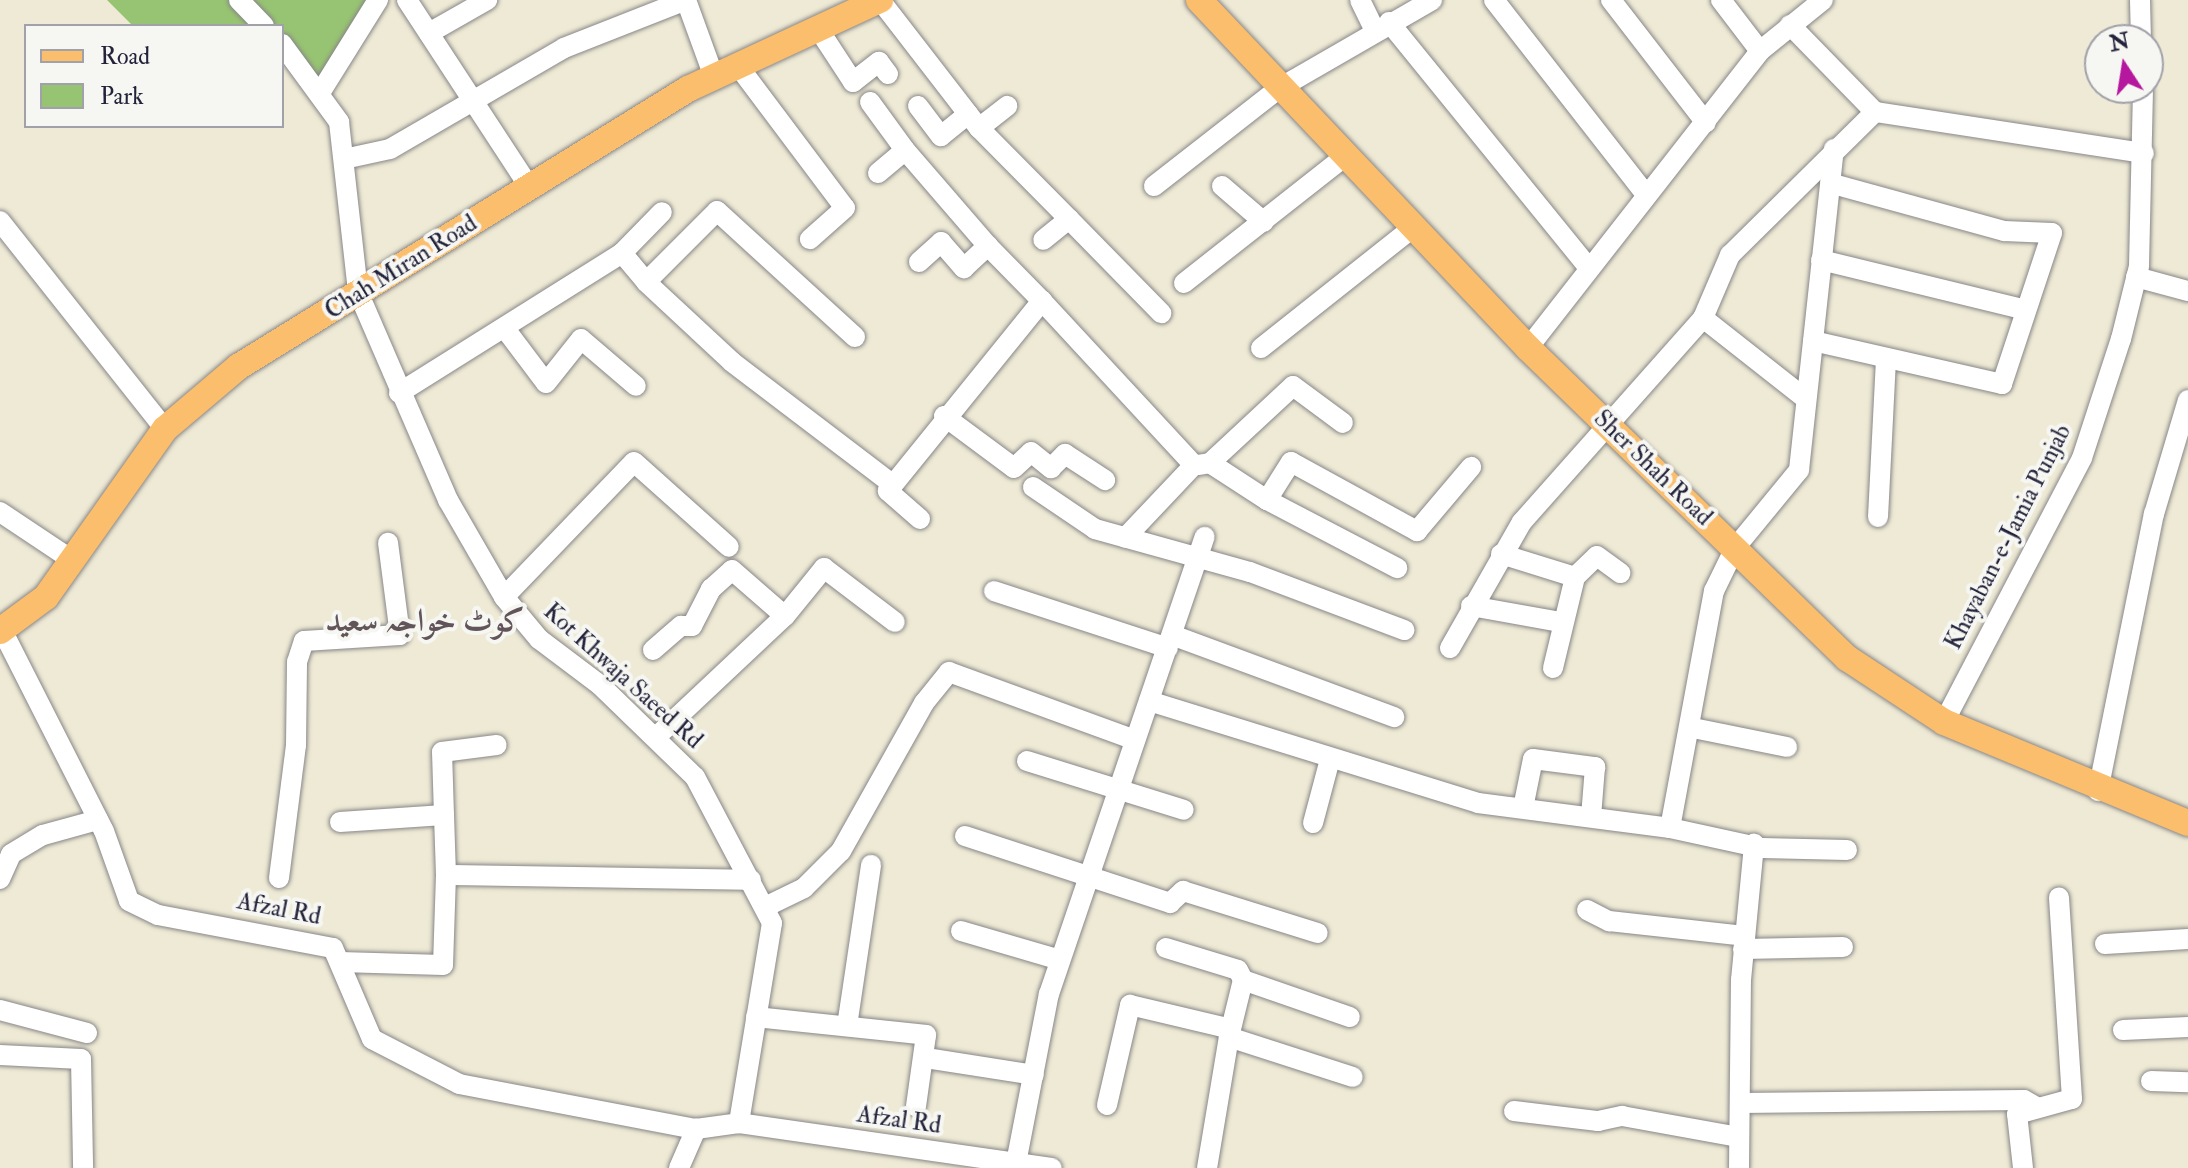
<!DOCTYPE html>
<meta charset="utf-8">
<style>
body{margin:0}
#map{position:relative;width:2188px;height:1168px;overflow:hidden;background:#eeead5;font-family:"IM FELL Double Pica",Amiri,serif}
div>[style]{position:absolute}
.green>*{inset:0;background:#97c472}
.roads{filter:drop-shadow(0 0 2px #888688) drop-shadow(0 0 2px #888688)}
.minor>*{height:20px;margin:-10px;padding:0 10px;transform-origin:10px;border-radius:10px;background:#fff}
.major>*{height:26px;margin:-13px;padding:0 13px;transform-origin:13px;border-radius:13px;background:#fabe6d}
span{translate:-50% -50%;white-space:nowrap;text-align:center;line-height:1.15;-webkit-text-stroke:8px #f6f6f2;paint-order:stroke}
.street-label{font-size:24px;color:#22223b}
.district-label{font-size:32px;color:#615559;font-weight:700}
.legend{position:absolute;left:24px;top:24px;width:260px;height:104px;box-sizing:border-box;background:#f6f6f2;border:2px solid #a1a1a9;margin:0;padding:10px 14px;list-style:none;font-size:24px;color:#22223b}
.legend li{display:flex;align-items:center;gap:16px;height:40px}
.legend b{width:40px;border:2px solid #a1a1a9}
.north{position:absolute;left:2084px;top:24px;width:80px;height:80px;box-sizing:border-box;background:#f6f6f2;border:2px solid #a1a1a9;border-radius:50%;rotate:348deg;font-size:22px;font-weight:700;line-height:32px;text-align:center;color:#22223b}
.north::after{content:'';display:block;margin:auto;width:28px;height:36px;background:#b5179e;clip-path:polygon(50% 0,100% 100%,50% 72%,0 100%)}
</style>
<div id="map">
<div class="green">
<i style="clip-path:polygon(107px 0,378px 0,320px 93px,282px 47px,282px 26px,133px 26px)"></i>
</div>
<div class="roads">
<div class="minor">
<i style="left:239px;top:0;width:36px;rotate:46deg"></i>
<i style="left:407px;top:0;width:225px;rotate:56.8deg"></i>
<i style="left:686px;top:0;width:82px;rotate:70deg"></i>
<i style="left:880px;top:0;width:162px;rotate:52.3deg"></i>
<i style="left:979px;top:128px;width:36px;rotate:-38deg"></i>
<i style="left:1360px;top:0;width:32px;rotate:64deg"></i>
<i style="left:1494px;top:0;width:245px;rotate:52deg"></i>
<i style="left:1611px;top:0;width:155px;rotate:52.3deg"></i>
<i style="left:1721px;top:0;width:64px;rotate:52.6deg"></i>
<i style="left:2140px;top:0;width:40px;rotate:88.6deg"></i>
<i style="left:1389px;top:22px;width:316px;rotate:50.9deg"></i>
<i style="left:1790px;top:25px;width:122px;rotate:45.7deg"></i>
<i style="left:1875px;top:112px;width:272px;rotate:8.7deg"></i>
<i style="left:819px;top:30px;width:62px;rotate:56.8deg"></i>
<i style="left:853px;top:82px;width:33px;rotate:-38deg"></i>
<i style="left:879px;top:62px;width:15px;rotate:53deg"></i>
<i style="left:429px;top:33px;width:67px;rotate:-29.6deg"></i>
<i style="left:282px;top:44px;width:97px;rotate:53.8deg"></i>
<i style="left:339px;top:122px;width:171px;rotate:83.6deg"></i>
<i style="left:358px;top:292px;width:227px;rotate:66.6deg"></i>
<i style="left:448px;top:500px;width:112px;rotate:60deg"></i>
<i style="left:504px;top:597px;width:55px;rotate:50.2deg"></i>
<i style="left:539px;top:639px;width:76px;rotate:37deg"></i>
<i style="left:600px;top:685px;width:132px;rotate:44.1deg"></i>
<i style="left:695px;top:777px;width:165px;rotate:62.2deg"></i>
<i style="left:772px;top:923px;width:203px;rotate:99.4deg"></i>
<i style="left:739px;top:67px;width:176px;rotate:53.1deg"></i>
<i style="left:845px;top:208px;width:47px;rotate:138.5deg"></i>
<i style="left:320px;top:93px;width:110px;rotate:-58.1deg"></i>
<i style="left:870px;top:102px;width:59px;rotate:53.9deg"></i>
<i style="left:918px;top:106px;width:38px;rotate:53deg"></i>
<i style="left:941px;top:136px;width:35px;rotate:-39deg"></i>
<i style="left:979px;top:128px;width:128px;rotate:45.3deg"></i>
<i style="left:1069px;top:219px;width:33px;rotate:141deg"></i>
<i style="left:344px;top:159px;width:47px;rotate:-12.3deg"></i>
<i style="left:390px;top:149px;width:201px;rotate:-30.1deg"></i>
<i style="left:564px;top:48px;width:131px;rotate:-21.5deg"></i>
<i style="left:878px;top:173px;width:35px;rotate:-40deg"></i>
<i style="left:905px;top:150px;width:127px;rotate:49.2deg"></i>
<i style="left:1154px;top:186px;width:157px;rotate:-38deg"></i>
<i style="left:1278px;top:89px;width:178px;rotate:-30deg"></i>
<i style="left:1222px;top:186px;width:55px;rotate:40.6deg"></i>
<i style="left:1069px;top:219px;width:132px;rotate:45.6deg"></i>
<i style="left:0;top:221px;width:265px;rotate:51.6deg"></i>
<i style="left:622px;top:253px;width:57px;rotate:-45.7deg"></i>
<i style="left:1821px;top:260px;width:207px;rotate:13.7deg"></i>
<i style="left:919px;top:262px;width:30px;rotate:-42deg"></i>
<i style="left:941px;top:242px;width:35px;rotate:49deg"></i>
<i style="left:964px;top:268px;width:33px;rotate:-43deg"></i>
<i style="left:988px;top:246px;width:77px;rotate:45.5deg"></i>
<i style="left:2136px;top:277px;width:54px;rotate:15.1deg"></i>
<i style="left:1184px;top:283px;width:202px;rotate:-38.2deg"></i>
<i style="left:1703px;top:318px;width:131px;rotate:38.2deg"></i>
<i style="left:506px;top:330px;width:66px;rotate:53deg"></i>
<i style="left:546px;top:383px;width:56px;rotate:-51.5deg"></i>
<i style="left:581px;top:339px;width:72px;rotate:40.5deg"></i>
<i style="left:855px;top:337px;width:187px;rotate:-137.6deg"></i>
<i style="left:717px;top:211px;width:100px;rotate:135deg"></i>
<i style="left:646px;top:282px;width:117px;rotate:42.9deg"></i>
<i style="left:732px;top:362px;width:201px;rotate:37.3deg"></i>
<i style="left:1813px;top:341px;width:194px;rotate:12.8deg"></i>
<i style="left:2002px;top:384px;width:159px;rotate:-71.7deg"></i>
<i style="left:2052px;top:233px;width:48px;rotate:-177.6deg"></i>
<i style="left:2004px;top:231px;width:180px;rotate:-164.6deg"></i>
<i style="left:1261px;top:348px;width:191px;rotate:-38.4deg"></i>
<i style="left:1528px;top:348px;width:377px;rotate:-52deg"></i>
<i style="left:1760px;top:51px;width:81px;rotate:-39deg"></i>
<i style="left:399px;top:393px;width:263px;rotate:-32.1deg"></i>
<i style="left:622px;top:253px;width:38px;rotate:50deg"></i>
<i style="left:944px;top:416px;width:87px;rotate:36.6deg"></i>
<i style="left:1014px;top:468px;width:23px;rotate:-43deg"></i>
<i style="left:1031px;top:452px;width:26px;rotate:39deg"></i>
<i style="left:1051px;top:468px;width:20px;rotate:-45deg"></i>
<i style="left:1065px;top:454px;width:48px;rotate:33deg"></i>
<i style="left:1210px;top:463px;width:68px;rotate:33deg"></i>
<i style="left:1267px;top:500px;width:45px;rotate:-57.7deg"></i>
<i style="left:1291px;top:462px;width:144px;rotate:28.7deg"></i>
<i style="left:1417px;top:531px;width:84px;rotate:-49.8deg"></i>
<i style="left:1198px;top:465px;width:12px;rotate:-9deg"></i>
<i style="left:1210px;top:463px;width:113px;rotate:-42.9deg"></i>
<i style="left:1293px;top:386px;width:62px;rotate:36.5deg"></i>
<i style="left:1033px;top:487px;width:75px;rotate:34.1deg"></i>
<i style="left:1095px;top:529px;width:161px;rotate:15.5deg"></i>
<i style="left:1250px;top:572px;width:165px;rotate:20.6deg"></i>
<i style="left:1267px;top:500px;width:147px;rotate:27.6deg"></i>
<i style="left:0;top:512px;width:87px;rotate:33.7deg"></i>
<i style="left:1878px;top:517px;width:157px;rotate:-87.1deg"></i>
<i style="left:920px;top:519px;width:43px;rotate:-138.8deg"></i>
<i style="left:888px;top:491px;width:245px;rotate:-51deg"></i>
<i style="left:1042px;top:301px;width:224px;rotate:47.2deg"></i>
<i style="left:1194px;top:465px;width:100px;rotate:133.4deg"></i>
<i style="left:1501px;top:554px;width:77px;rotate:17.3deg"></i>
<i style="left:1575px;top:577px;width:30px;rotate:-44deg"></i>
<i style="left:1597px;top:556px;width:29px;rotate:36deg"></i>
<i style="left:994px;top:591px;width:183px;rotate:18.1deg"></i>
<i style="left:504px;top:597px;width:187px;rotate:-46.1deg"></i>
<i style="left:634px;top:462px;width:127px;rotate:41.8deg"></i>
<i style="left:1471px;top:606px;width:90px;rotate:10.2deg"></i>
<i style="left:2px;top:630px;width:225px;rotate:63.1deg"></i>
<i style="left:104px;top:831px;width:74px;rotate:70.3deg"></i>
<i style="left:129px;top:901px;width:32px;rotate:26deg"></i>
<i style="left:158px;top:915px;width:178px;rotate:10.7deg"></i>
<i style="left:333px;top:948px;width:99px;rotate:66.8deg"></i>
<i style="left:372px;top:1039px;width:98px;rotate:27.3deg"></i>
<i style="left:459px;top:1084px;width:241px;rotate:10.8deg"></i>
<i style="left:1172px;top:635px;width:237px;rotate:20.3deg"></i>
<i style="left:1450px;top:648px;width:145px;rotate:-60.3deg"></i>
<i style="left:1522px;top:522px;width:273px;rotate:-48.4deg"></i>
<i style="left:1703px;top:318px;width:69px;rotate:-66.8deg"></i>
<i style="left:1730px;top:255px;width:204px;rotate:-44.6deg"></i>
<i style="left:653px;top:650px;width:37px;rotate:-41deg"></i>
<i style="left:681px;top:626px;width:11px"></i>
<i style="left:692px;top:626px;width:42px;rotate:-62.8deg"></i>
<i style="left:711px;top:589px;width:28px;rotate:-42deg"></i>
<i style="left:732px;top:570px;width:70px;rotate:41deg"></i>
<i style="left:1553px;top:668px;width:94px;rotate:-76.4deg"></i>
<i style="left:1149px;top:701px;width:344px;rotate:17.2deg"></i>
<i style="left:1478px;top:803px;width:194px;rotate:7.4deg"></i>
<i style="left:1670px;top:828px;width:94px;rotate:12.3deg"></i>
<i style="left:1762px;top:848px;width:85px;rotate:1.3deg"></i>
<i style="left:1944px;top:722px;width:298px;rotate:-62.4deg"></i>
<i style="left:2082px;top:458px;width:125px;rotate:-71.9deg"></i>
<i style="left:2121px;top:339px;width:75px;rotate:-76.1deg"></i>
<i style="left:2139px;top:266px;width:178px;rotate:-88.7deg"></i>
<i style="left:1693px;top:728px;width:96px;rotate:11.4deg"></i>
<i style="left:656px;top:737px;width:177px;rotate:-43.2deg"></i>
<i style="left:785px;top:616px;width:62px;rotate:-50.9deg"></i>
<i style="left:824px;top:568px;width:89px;rotate:37.3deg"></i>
<i style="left:1027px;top:761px;width:164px;rotate:17.3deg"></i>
<i style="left:2098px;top:791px;width:283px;rotate:-78.6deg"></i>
<i style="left:2154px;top:514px;width:119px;rotate:-73.4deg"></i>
<i style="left:1523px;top:808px;width:50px;rotate:-78.5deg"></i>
<i style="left:1533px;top:759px;width:63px;rotate:7.4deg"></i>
<i style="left:1595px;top:767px;width:50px;rotate:94.6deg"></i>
<i style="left:444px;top:815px;width:63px;rotate:-91.8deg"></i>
<i style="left:442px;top:752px;width:55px;rotate:-7.3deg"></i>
<i style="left:340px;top:822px;width:104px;rotate:-3.9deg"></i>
<i style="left:444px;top:815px;width:60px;rotate:88.1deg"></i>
<i style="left:446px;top:875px;width:90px;rotate:91.9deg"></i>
<i style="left:443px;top:965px;width:103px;rotate:-178.3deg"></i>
<i style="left:1313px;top:823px;width:66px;rotate:-75.1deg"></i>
<i style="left:1670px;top:828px;width:241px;rotate:-79.5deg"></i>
<i style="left:1714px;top:591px;width:48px;rotate:-64deg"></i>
<i style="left:1735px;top:548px;width:101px;rotate:-50.6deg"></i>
<i style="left:1799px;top:470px;width:323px;rotate:-83.8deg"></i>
<i style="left:965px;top:836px;width:216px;rotate:18.1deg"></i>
<i style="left:1170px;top:903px;width:18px;rotate:-43deg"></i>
<i style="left:1183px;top:891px;width:141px;rotate:17.3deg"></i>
<i style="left:446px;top:875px;width:305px;rotate:0.9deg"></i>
<i style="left:279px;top:878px;width:134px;rotate:-82.7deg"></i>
<i style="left:296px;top:745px;width:83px;rotate:-89.3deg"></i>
<i style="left:297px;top:662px;width:22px;rotate:-72deg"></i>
<i style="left:304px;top:641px;width:96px;rotate:-3.6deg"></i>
<i style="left:400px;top:635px;width:93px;rotate:-97.4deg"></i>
<i style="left:0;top:879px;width:27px;rotate:-66deg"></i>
<i style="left:11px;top:854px;width:37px;rotate:-31deg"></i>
<i style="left:43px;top:835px;width:57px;rotate:-15.3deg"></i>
<i style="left:765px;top:907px;width:43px;rotate:-26deg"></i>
<i style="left:804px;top:888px;width:52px;rotate:-45deg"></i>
<i style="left:841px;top:851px;width:170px;rotate:-60.7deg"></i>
<i style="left:924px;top:703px;width:40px;rotate:-51deg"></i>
<i style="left:949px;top:672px;width:198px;rotate:20.1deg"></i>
<i style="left:1587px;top:910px;width:25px;rotate:27deg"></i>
<i style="left:1609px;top:921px;width:136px;rotate:6.3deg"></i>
<i style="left:961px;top:931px;width:103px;rotate:16.3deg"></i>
<i style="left:2105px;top:944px;width:83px;rotate:-3.4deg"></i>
<i style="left:1166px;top:948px;width:75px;rotate:17deg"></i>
<i style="left:1238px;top:970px;width:11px;rotate:63deg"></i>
<i style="left:1743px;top:949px;width:100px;rotate:-1.1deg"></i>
<i style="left:0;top:1010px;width:90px;rotate:14.8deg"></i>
<i style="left:756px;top:1017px;width:171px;rotate:6deg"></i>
<i style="left:926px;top:1035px;width:72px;rotate:98deg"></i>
<i style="left:847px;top:1026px;width:163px;rotate:-81.5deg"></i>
<i style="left:2123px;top:1030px;width:65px;rotate:-2.6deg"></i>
<i style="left:1229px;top:1037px;width:59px;rotate:-76.2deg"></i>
<i style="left:1243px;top:980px;width:113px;rotate:19.1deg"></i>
<i style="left:0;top:1055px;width:81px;rotate:2.8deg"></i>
<i style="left:81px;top:1059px;width:109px;rotate:88.9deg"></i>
<i style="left:926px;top:1058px;width:109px;rotate:8.9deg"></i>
<i style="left:2151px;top:1081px;width:37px;rotate:2deg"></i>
<i style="left:1740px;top:1103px;width:284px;rotate:-0.6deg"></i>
<i style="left:2024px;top:1100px;width:14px;rotate:30deg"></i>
<i style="left:1107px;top:1105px;width:103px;rotate:-77deg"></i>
<i style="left:1130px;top:1005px;width:104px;rotate:13.4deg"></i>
<i style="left:1514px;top:1111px;width:85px;rotate:6.8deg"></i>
<i style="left:1598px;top:1121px;width:25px;rotate:-12deg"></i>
<i style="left:1622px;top:1116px;width:119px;rotate:10.2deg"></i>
<i style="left:1016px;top:1163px;width:172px;rotate:-79deg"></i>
<i style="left:1049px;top:994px;width:483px;rotate:-71.2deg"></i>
<i style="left:679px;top:1168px;width:43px;rotate:-66.4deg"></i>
<i style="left:696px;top:1129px;width:43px;rotate:-7.9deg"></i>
<i style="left:739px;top:1123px;width:316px;rotate:8.2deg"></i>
<i style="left:1207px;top:1168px;width:133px;rotate:-80.5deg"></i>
<i style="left:1229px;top:1037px;width:130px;rotate:17.9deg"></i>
<i style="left:1739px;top:1168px;width:188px;rotate:-89.4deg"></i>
<i style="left:1741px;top:980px;width:137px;rotate:-84.5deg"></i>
<i style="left:2023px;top:1168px;width:54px;rotate:-96.3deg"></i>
<i style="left:2017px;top:1114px;width:57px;rotate:-15.3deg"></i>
<i style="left:2072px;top:1099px;width:202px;rotate:-93.7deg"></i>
</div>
<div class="major">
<i style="left:1199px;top:0;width:479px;rotate:46.6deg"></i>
<i style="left:1528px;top:348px;width:445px;rotate:44.2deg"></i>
<i style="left:1847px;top:658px;width:116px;rotate:33.4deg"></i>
<i style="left:1944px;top:722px;width:264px;rotate:22.5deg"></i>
<i style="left:0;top:631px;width:57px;rotate:-36.5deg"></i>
<i style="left:46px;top:597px;width:206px;rotate:-54.7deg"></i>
<i style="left:165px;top:429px;width:96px;rotate:-40.3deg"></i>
<i style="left:238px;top:367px;width:529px;rotate:-31.71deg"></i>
<i style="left:688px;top:89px;width:212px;rotate:-24.9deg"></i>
</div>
</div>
<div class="street-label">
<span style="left:401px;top:267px;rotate:-32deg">Chah Miran Road</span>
<span style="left:1653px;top:468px;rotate:44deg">Sher Shah Road</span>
<span style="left:2008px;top:537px;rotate:-63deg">Khayaban-e-Jamia Punjab</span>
<span style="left:623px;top:676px;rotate:42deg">Kot Khwaja Saeed Rd</span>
<span style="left:279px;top:909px;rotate:11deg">Afzal Rd</span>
<span style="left:899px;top:1120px;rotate:8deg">Afzal Rd</span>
</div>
<div class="district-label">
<span style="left:425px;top:621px">کوٹ خواجہ سعید</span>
</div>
<ul class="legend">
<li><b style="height:10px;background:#fabe6d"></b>Road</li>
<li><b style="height:22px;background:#97c472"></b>Park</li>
</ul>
<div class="north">N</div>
</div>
